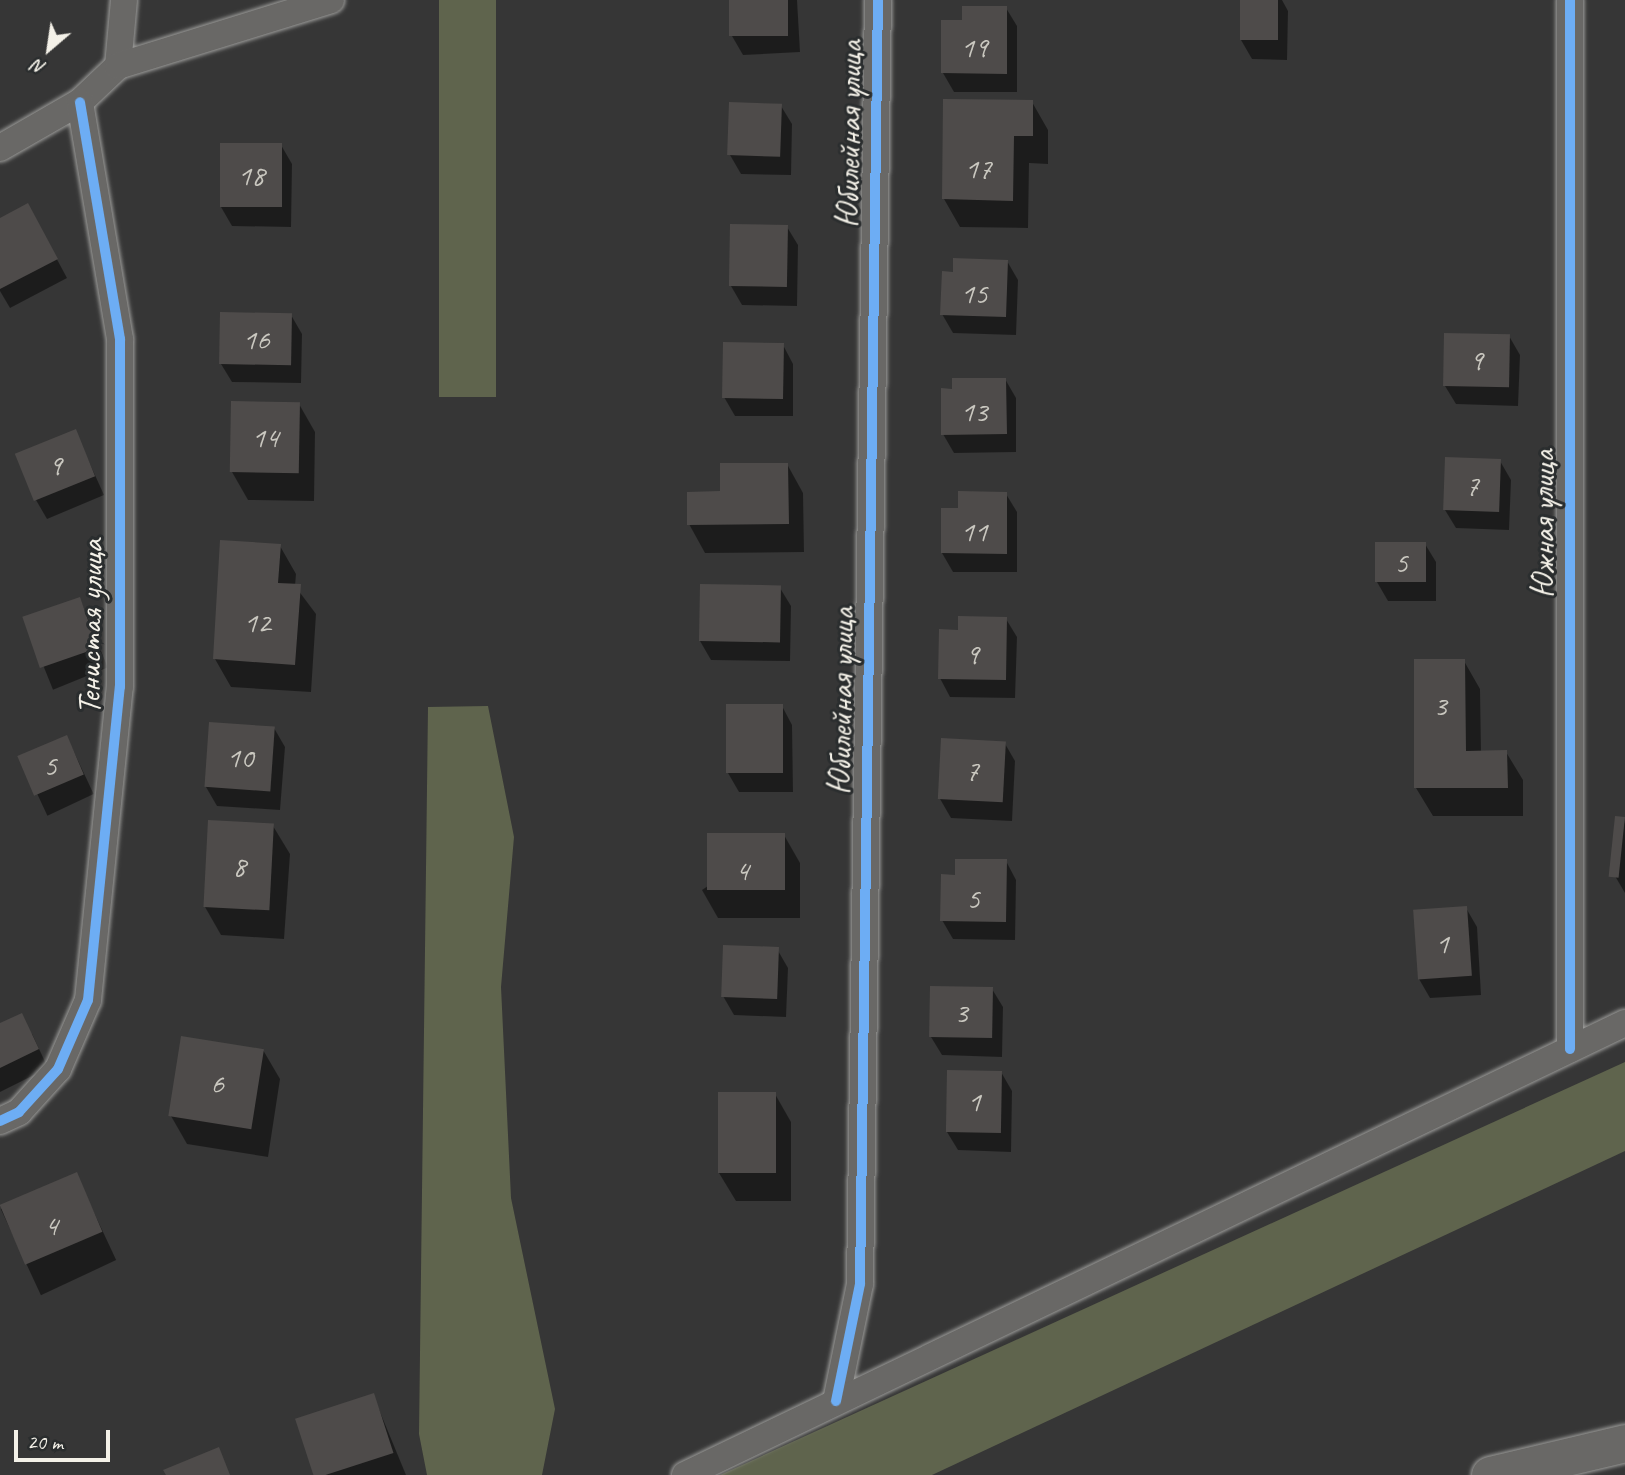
<!DOCTYPE html>
<meta charset="utf-8">
<style>
body{margin:0}
#map{position:relative;width:1625px;height:1475px;overflow:hidden;background:#363636;font-family:Caveat,sans-serif}
div>[style]{position:absolute}
.green>*{inset:0;background:#5f644d;transform-origin:0 0}
.shadow>*{inset:0;background:#0007;transform-origin:0 0}
.building>*{inset:0;background:#4e4b4a;transform-origin:0 0}
.roads{filter:drop-shadow(0 0 2px #9c9c9a) drop-shadow(0 0 2px #9c9c9a)}
.street>*{height:26px;margin:-13px;padding:0 13px;transform-origin:13px;border-radius:13px;background:#696866}
.secondary>*{height:37px;margin:-18.5px;padding:0 18.5px;transform-origin:18.5px;border-radius:18.5px;background:#696866}
.cycleway>*{height:10px;margin:-5px;padding:0 5px;transform-origin:5px;border-radius:5px;background:#6dadf4}
span{translate:-50% -50%;white-space:nowrap;text-align:center;line-height:1.15;-webkit-text-stroke:6px #2a2d2e;paint-order:stroke}
.number-label{font-size:30px;color:#cac8c0}
.number-label span{-webkit-text-stroke-width:0}
.street-label{font-size:33px;color:#f4f1e8}
.north{position:absolute;left:14px;top:14px;width:70px;height:70px;-webkit-text-stroke:5px #2a2d2e;paint-order:stroke;rotate:209deg;font-size:19px;font-weight:700;line-height:28px;text-align:center;color:#f4f1e8}
.north::after{content:'';display:block;margin:auto;width:24px;height:32px;background:#f4f1e8;clip-path:polygon(50% 0,100% 100%,50% 72%,0 100%)}
.scale{position:absolute;left:14px;top:1430px;width:96px;height:32px;box-sizing:border-box;border:4px solid #f4f1e8;border-top:0;padding-left:9px;font-size:21px;line-height:24px;white-space:nowrap;color:#f4f1e8;-webkit-text-stroke:5px #2a2d2e;paint-order:stroke}
</style>
<div id="map">
<div class="green">
<i style="left:439px;top:0;width:57px;height:397px"></i>
<i style="clip-path:polygon(488px 706px,514px 837px,501px 987px,511px 1198px,555px 1409px,542px 1475px,427px 1475px,419px 1434px,428px 707px)"></i>
<i style="clip-path:polygon(1625px 1062px,1625px 1151px,932px 1475px,720px 1475px)"></i>
</div>
<div class="shadow">
<i style="clip-path:polygon(730px 0,797px 0,800px 52px,743px 55px,732px 36px)"></i>
<i style="clip-path:polygon(1242px 0,1282px 0,1288px 11px,1287px 60px,1252px 59px,1241px 40px)"></i>
<i style="clip-path:polygon(1006px 8px,1017px 26px,1017px 92px,954px 92px,943px 73px,964px 21px)"></i>
<i style="clip-path:polygon(1032px 102px,1048px 130px,1048px 164px,1029px 163px,1028px 228px,960px 227px,944px 199px)"></i>
<i style="clip-path:polygon(781px 106px,792px 124px,791px 175px,741px 174px,730px 155px)"></i>
<i style="clip-path:polygon(281px 145px,292px 164px,291px 227px,232px 226px,221px 207px)"></i>
<i style="clip-path:polygon(0 220px,38px 224px,67px 278px,10px 308px,0 291px)"></i>
<i style="clip-path:polygon(787px 227px,798px 245px,797px 306px,742px 305px,731px 286px)"></i>
<i style="clip-path:polygon(1007px 261px,1018px 280px,1016px 335px,953px 333px,942px 314px,955px 274px)"></i>
<i style="clip-path:polygon(291px 315px,302px 334px,301px 383px,232px 382px,221px 364px)"></i>
<i style="clip-path:polygon(1509px 336px,1520px 355px,1518px 406px,1456px 404px,1445px 386px)"></i>
<i style="clip-path:polygon(783px 345px,793px 364px,793px 416px,735px 416px,724px 397px)"></i>
<i style="clip-path:polygon(1005px 379px,1016px 398px,1016px 452px,954px 453px,943px 434px,954px 390px)"></i>
<i style="clip-path:polygon(299px 404px,315px 432px,314px 501px,248px 500px,232px 472px)"></i>
<i style="clip-path:polygon(75px 431px,104px 495px,47px 519px,36px 500px)"></i>
<i style="clip-path:polygon(1500px 461px,1511px 480px,1509px 530px,1456px 528px,1445px 510px)"></i>
<i style="clip-path:polygon(787px 464px,803px 493px,804px 552px,705px 553px,689px 524px)"></i>
<i style="clip-path:polygon(1006px 494px,1017px 512px,1017px 572px,953px 572px,942px 553px,960px 510px)"></i>
<i style="clip-path:polygon(1425px 544px,1436px 562px,1436px 601px,1388px 601px,1377px 582px)"></i>
<i style="clip-path:polygon(280px 546px,296px 574px,295px 586px,316px 614px,311px 692px,231px 687px,215px 659px)"></i>
<i style="clip-path:polygon(780px 588px,791px 606px,790px 661px,711px 660px,700px 641px)"></i>
<i style="left:80px;top:599px;width:74px;height:59px;rotate:68deg"></i>
<i style="clip-path:polygon(1006px 619px,1017px 637px,1015px 698px,950px 697px,940px 678px,959px 632px)"></i>
<i style="clip-path:polygon(1464px 661px,1480px 689px,1481px 752px,1506px 752px,1523px 780px,1523px 816px,1433px 816px,1416px 788px)"></i>
<i style="clip-path:polygon(782px 706px,792px 725px,793px 792px,739px 792px,728px 773px)"></i>
<i style="clip-path:polygon(274px 728px,285px 747px,280px 810px,217px 806px,206px 787px)"></i>
<i style="left:67px;top:737px;width:63px;height:51px;rotate:65deg"></i>
<i style="clip-path:polygon(1004px 742px,1015px 761px,1012px 821px,951px 818px,940px 799px)"></i>
<i style="clip-path:polygon(1625px 818px,1625px 893px,1615px 876px)"></i>
<i style="clip-path:polygon(273px 826px,290px 854px,284px 939px,221px 935px,205px 907px)"></i>
<i style="clip-path:polygon(784px 835px,800px 863px,800px 918px,718px 918px,702px 890px)"></i>
<i style="clip-path:polygon(1006px 861px,1016px 880px,1015px 940px,953px 939px,942px 920px,957px 876px)"></i>
<i style="clip-path:polygon(1466px 908px,1477px 927px,1481px 995px,1430px 998px,1419px 979px,1415px 911px)"></i>
<i style="clip-path:polygon(777px 949px,788px 968px,786px 1017px,734px 1015px,723px 996px)"></i>
<i style="clip-path:polygon(992px 989px,1003px 1007px,1002px 1057px,942px 1055px,931px 1037px)"></i>
<i style="clip-path:polygon(0 1025px,32px 1034px,48px 1068px,0 1092px)"></i>
<i style="clip-path:polygon(263px 1050px,280px 1079px,268px 1157px,187px 1144px,171px 1116px)"></i>
<i style="clip-path:polygon(1001px 1072px,1012px 1091px,1011px 1152px,958px 1150px,947px 1132px)"></i>
<i style="clip-path:polygon(775px 1094px,791px 1122px,791px 1201px,736px 1201px,719px 1173px)"></i>
<i style="left:76px;top:1174px;width:95px;height:83px;rotate:65deg"></i>
<i style="clip-path:polygon(373px 1395px,406px 1475px,314px 1475px,297px 1419px)"></i>
</div>
<div class="building">
<i style="left:729px;top:0;width:59px;height:36px"></i>
<i style="left:1240px;top:0;width:38px;height:40px"></i>
<i style="clip-path:polygon(962px 6px,1007px 6px,1007px 74px,941px 73px,941px 20px,962px 20px)"></i>
<i style="clip-path:polygon(943px 99px,1033px 100px,1033px 136px,1014px 136px,1013px 201px,942px 199px)"></i>
<i style="left:729px;top:102px;width:53px;height:53px;rotate:2deg"></i>
<i style="left:220px;top:143px;width:62px;height:64px"></i>
<i style="clip-path:polygon(28px 203px,58px 259px,0 289px,0 218px)"></i>
<i style="left:730px;top:224px;width:58px;height:62px;rotate:1deg"></i>
<i style="clip-path:polygon(953px 258px,1008px 260px,1006px 317px,940px 315px,942px 271px,953px 272px)"></i>
<i style="left:220px;top:312px;width:72px;height:52px;rotate:1deg"></i>
<i style="left:1444px;top:333px;width:66px;height:53px;rotate:1deg"></i>
<i style="left:723px;top:342px;width:61px;height:56px;rotate:1deg"></i>
<i style="clip-path:polygon(952px 378px,1006px 378px,1007px 434px,941px 435px,941px 388px,952px 389px)"></i>
<i style="left:231px;top:401px;width:69px;height:71px;rotate:1deg"></i>
<i style="left:76px;top:429px;width:51px;height:66px;rotate:68deg"></i>
<i style="left:1445px;top:457px;width:56px;height:53px;rotate:2deg"></i>
<i style="clip-path:polygon(720px 463px,788px 463px,789px 524px,687px 525px,687px 492px,720px 491px)"></i>
<i style="clip-path:polygon(958px 491px,1007px 492px,1007px 554px,941px 553px,941px 508px,958px 508px)"></i>
<i style="clip-path:polygon(220px 540px,281px 544px,278px 583px,301px 584px,295px 665px,213px 659px)"></i>
<i style="left:1375px;top:542px;width:51px;height:40px"></i>
<i style="left:700px;top:584px;width:81px;height:57px;rotate:1deg"></i>
<i style="left:80px;top:597px;width:54px;height:61px;rotate:71deg"></i>
<i style="clip-path:polygon(958px 616px,1007px 617px,1006px 680px,938px 679px,939px 629px,958px 630px)"></i>
<i style="clip-path:polygon(1414px 659px,1465px 659px,1466px 751px,1507px 750px,1508px 788px,1414px 788px)"></i>
<i style="left:783px;top:704px;width:69px;height:57px;rotate:90deg"></i>
<i style="left:209px;top:722px;width:66px;height:65px;rotate:4deg"></i>
<i style="left:67px;top:735px;width:43px;height:54px;rotate:67deg"></i>
<i style="left:941px;top:738px;width:65px;height:61px;rotate:3deg"></i>
<i style="left:1615px;top:816px;width:10px;height:61px;rotate:6deg"></i>
<i style="left:208px;top:820px;width:66px;height:87px;rotate:3deg"></i>
<i style="left:707px;top:833px;width:78px;height:57px"></i>
<i style="clip-path:polygon(955px 859px,1007px 859px,1006px 922px,940px 921px,941px 874px,955px 875px)"></i>
<i style="left:1467px;top:906px;width:70px;height:54px;rotate:86deg"></i>
<i style="left:723px;top:945px;width:56px;height:52px;rotate:2deg"></i>
<i style="left:930px;top:986px;width:63px;height:51px;rotate:1deg"></i>
<i style="clip-path:polygon(22px 1013px,39px 1049px,0 1068px,0 1023px)"></i>
<i style="left:181px;top:1036px;width:84px;height:81px;rotate:9deg"></i>
<i style="left:947px;top:1070px;width:55px;height:62px;rotate:1deg"></i>
<i style="left:718px;top:1092px;width:58px;height:81px"></i>
<i style="left:77px;top:1172px;width:65px;height:84px;rotate:67deg"></i>
<i style="left:374px;top:1393px;width:63px;height:83px;rotate:72deg"></i>
<i style="clip-path:polygon(219px 1447px,230px 1475px,166px 1475px,163px 1470px)"></i>
</div>
<div class="roads">
<div class="street">
<i style="left:118px;top:66px;width:66px;rotate:-84.8deg"></i>
<i style="left:0;top:148px;width:92px;rotate:-29.9deg"></i>
<i style="left:80px;top:102px;width:52px;rotate:-43.5deg"></i>
<i style="left:118px;top:66px;width:223px;rotate:-17.2deg"></i>
<i style="left:1570px;top:1049px;width:1049px;rotate:-90deg"></i>
<i style="left:0;top:1121px;width:21px;rotate:-25deg"></i>
<i style="left:19px;top:1112px;width:58px;rotate:-47.8deg"></i>
<i style="left:58px;top:1069px;width:75px;rotate:-66.5deg"></i>
<i style="left:88px;top:1000px;width:315px;rotate:-84.2deg"></i>
<i style="left:120px;top:687px;width:348px;rotate:-90deg"></i>
<i style="left:120px;top:339px;width:240px;rotate:-99.6deg"></i>
<i style="left:836px;top:1401px;width:119px;rotate:-78.4deg"></i>
<i style="left:860px;top:1284px;width:1284px;rotate:-89.2deg"></i>
<i style="left:685px;top:1475px;width:1043px;rotate:-25.68deg"></i>
</div>
<div class="secondary">
<i style="left:1490px;top:1475px;width:139px;rotate:-13.3deg"></i>
</div>
</div>
<div class="cycleway">
<i style="left:1570px;top:1049px;width:1049px;rotate:-90deg"></i>
<i style="left:0;top:1121px;width:21px;rotate:-25deg"></i>
<i style="left:19px;top:1112px;width:58px;rotate:-47.8deg"></i>
<i style="left:58px;top:1069px;width:75px;rotate:-66.5deg"></i>
<i style="left:88px;top:1000px;width:315px;rotate:-84.2deg"></i>
<i style="left:120px;top:687px;width:348px;rotate:-90deg"></i>
<i style="left:120px;top:339px;width:240px;rotate:-99.6deg"></i>
<i style="left:836px;top:1401px;width:119px;rotate:-78.4deg"></i>
<i style="left:860px;top:1284px;width:1284px;rotate:-89.2deg"></i>
</div>
<div class="number-label">
<span style="left:974px;top:47px">19</span>
<span style="left:978px;top:168px">17</span>
<span style="left:251px;top:175px">18</span>
<span style="left:974px;top:293px">15</span>
<span style="left:256px;top:339px">16</span>
<span style="left:1476px;top:360px">9</span>
<span style="left:974px;top:411px">13</span>
<span style="left:265px;top:437px">14</span>
<span style="left:55px;top:465px">9</span>
<span style="left:1472px;top:485px">7</span>
<span style="left:974px;top:531px">11</span>
<span style="left:1401px;top:562px">5</span>
<span style="left:257px;top:622px">12</span>
<span style="left:972px;top:654px">9</span>
<span style="left:1440px;top:705px">3</span>
<span style="left:240px;top:757px">10</span>
<span style="left:50px;top:765px">5</span>
<span style="left:972px;top:770px">7</span>
<span style="left:239px;top:866px">8</span>
<span style="left:742px;top:870px">4</span>
<span style="left:973px;top:898px">5</span>
<span style="left:1442px;top:943px">1</span>
<span style="left:961px;top:1012px">3</span>
<span style="left:217px;top:1083px">6</span>
<span style="left:974px;top:1101px">1</span>
<span style="left:51px;top:1225px">4</span>
</div>
<div class="street-label">
<span style="left:850px;top:134px;rotate:-89deg">Юбилейная улица</span>
<span style="left:1544px;top:524px;rotate:-90deg">Южная улица</span>
<span style="left:91px;top:627px;rotate:-89deg">Тенистая улица</span>
<span style="left:842px;top:701px;rotate:-89deg">Юбилейная улица</span>
</div>
<div class="north">N</div>
<div class="scale">20 m</div>
</div>
